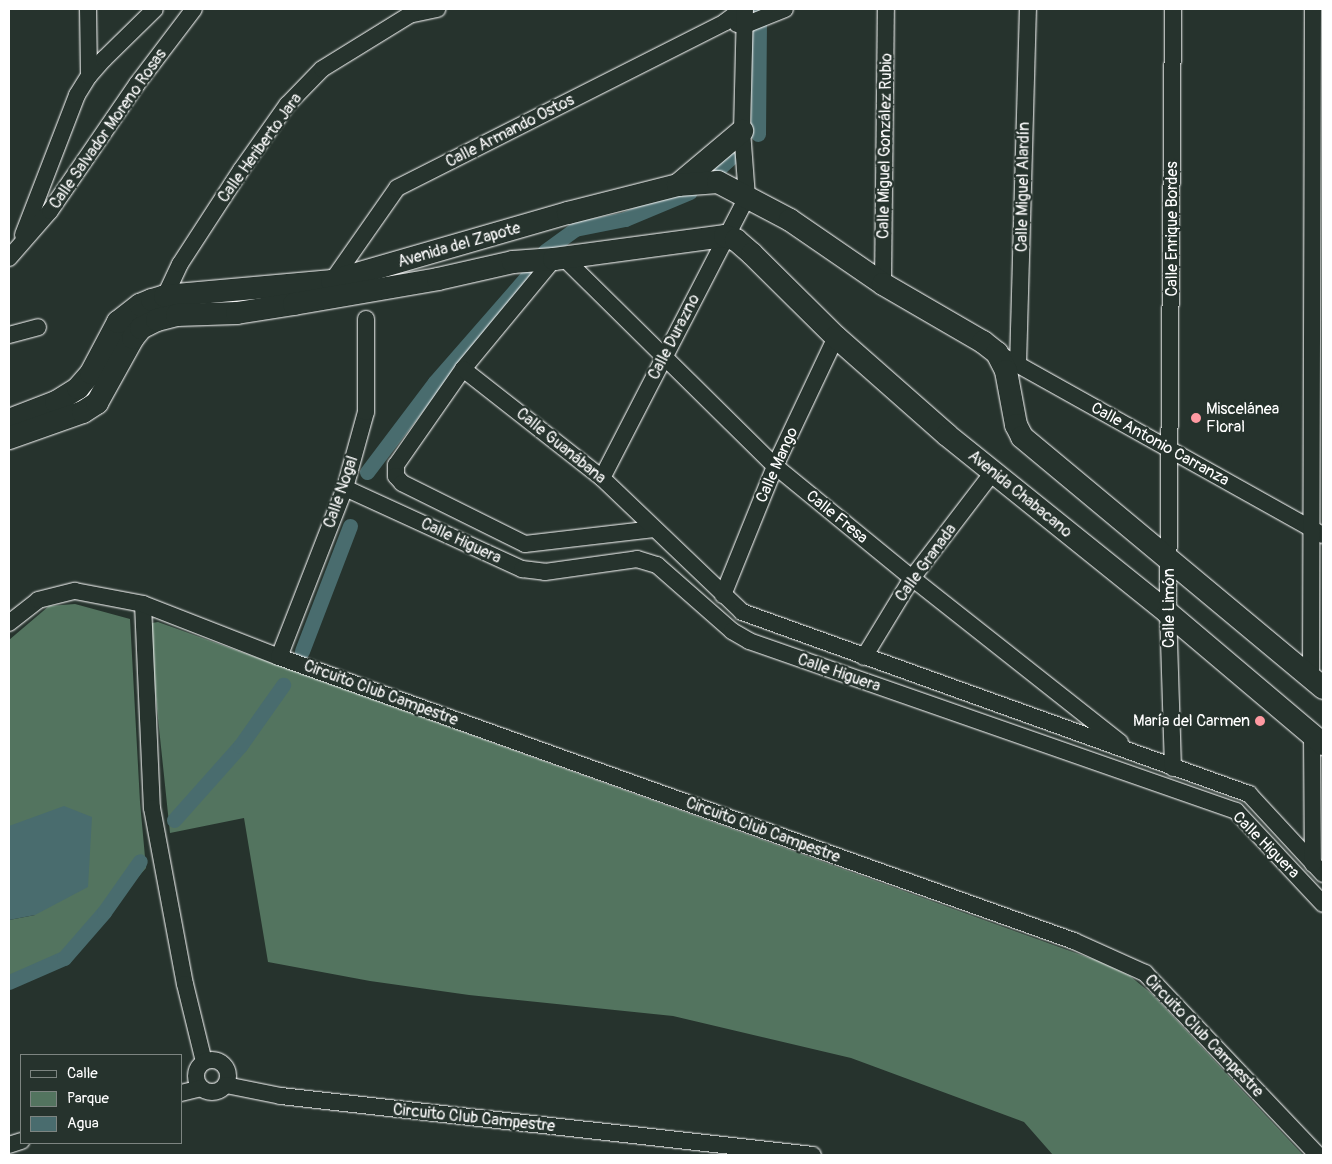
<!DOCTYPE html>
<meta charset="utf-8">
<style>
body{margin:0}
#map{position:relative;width:1332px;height:1164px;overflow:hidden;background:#26332d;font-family:Pangolin,sans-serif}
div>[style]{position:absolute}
.green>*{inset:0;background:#53745f}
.water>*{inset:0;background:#496c6e}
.canal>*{height:15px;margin:-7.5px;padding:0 7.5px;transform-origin:7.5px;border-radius:7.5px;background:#496c6e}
.roads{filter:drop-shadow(0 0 1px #fff) drop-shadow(0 0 1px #fff)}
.street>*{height:16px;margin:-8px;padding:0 8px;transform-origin:8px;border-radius:8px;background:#26332d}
.street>.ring{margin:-8px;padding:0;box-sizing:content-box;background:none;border:16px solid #26332d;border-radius:50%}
.secondary>*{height:22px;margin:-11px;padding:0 11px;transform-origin:11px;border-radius:11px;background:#26332d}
.dots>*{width:14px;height:14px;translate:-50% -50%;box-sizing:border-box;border:2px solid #26332d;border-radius:50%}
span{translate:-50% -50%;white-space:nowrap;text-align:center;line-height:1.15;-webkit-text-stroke:4.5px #26332d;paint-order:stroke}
.street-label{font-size:16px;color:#fff}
.poi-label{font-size:16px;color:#fff}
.left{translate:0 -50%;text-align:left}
.right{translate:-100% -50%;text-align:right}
.frame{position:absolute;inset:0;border:10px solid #fff;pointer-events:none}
.legend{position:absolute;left:20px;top:1054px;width:162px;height:90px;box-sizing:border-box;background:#26332d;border:1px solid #7d8581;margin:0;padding:6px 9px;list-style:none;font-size:15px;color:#fff}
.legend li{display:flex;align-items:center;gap:10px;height:25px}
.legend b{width:25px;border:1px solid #7d8581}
</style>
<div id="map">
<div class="green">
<i style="clip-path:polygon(75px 604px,130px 619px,140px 802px,146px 868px,66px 960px,9px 984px,9px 920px,35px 915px,13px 826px,9px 826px,9px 640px,49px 606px)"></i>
<i style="clip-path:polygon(158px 622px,1098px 961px,1130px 976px,1152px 994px,1303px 1155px,1053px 1155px,1024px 1122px,851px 1058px,673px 1016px,469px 995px,370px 981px,268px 962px,244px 818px,170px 833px,149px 632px,152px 623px)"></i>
</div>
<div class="water">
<i style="clip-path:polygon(64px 806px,92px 817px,88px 887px,35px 915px,9px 920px,9px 826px)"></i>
</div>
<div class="canal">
<i style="left:758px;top:134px;width:125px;rotate:-89.5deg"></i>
<i style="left:716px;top:171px;width:25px;rotate:-42deg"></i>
<i style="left:545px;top:251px;width:37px;rotate:-36deg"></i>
<i style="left:575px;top:229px;width:51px;rotate:-11.3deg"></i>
<i style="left:625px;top:219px;width:70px;rotate:-22.6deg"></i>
<i style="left:367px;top:472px;width:113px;rotate:-52.9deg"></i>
<i style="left:435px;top:382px;width:146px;rotate:-48.9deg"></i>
<i style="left:302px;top:651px;width:134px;rotate:-69deg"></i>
<i style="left:174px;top:820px;width:99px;rotate:-48.3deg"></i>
<i style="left:240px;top:746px;width:75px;rotate:-54.8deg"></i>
<i style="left:9px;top:982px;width:60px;rotate:-23.6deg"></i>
<i style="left:64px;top:958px;width:61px;rotate:-49deg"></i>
<i style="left:104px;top:912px;width:62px;rotate:-54.8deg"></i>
</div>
<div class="roads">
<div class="street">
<i style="left:88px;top:9px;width:67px;rotate:89.1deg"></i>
<i style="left:413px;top:14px;width:25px;rotate:-12deg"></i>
<i style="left:737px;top:24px;width:8px;rotate:7deg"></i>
<i style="left:745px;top:25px;width:43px;rotate:-21.8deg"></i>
<i style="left:23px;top:235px;width:150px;rotate:-68.9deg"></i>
<i style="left:77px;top:95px;width:22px;rotate:-58deg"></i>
<i style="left:89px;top:76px;width:23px;rotate:-49deg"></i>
<i style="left:104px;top:59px;width:71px;rotate:-44.4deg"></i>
<i style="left:9px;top:258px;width:62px;rotate:-48.9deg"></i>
<i style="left:50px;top:211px;width:154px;rotate:-55.6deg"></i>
<i style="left:137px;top:84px;width:94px;rotate:-52.8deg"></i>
<i style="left:564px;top:258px;width:296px;rotate:44.6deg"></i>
<i style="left:775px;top:466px;width:177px;rotate:39.3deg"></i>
<i style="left:912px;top:578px;width:265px;rotate:38.3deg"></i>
<i style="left:554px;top:259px;width:143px;rotate:129.6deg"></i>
<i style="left:463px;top:369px;width:117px;rotate:124.9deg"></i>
<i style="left:396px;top:465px;width:11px;rotate:90deg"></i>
<i style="left:396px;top:476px;width:9px;rotate:49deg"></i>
<i style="left:402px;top:483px;width:137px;rotate:26.4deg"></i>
<i style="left:525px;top:544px;width:130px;rotate:-6.6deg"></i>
<i style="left:332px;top:281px;width:113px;rotate:-55deg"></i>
<i style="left:397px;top:188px;width:368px;rotate:-26.8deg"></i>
<i style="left:725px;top:22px;width:21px;rotate:-37deg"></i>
<i style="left:883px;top:284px;width:275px;rotate:-89.4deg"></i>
<i style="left:165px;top:296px;width:35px;rotate:-65deg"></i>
<i style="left:180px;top:264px;width:112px;rotate:-57deg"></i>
<i style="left:241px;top:170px;width:80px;rotate:-54.7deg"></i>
<i style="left:287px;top:105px;width:50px;rotate:-45.8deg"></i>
<i style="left:322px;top:69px;width:114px;rotate:-31.7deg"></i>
<i style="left:9px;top:335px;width:30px;rotate:-15deg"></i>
<i style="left:997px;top:353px;width:373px;rotate:29.2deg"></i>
<i style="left:1018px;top:365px;width:356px;rotate:-88.4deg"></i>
<i style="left:463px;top:369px;width:177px;rotate:38.1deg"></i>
<i style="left:602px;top:478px;width:194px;rotate:43.7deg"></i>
<i style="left:742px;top:612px;width:539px;rotate:19.75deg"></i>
<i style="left:1249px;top:794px;width:109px;rotate:47.2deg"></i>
<i style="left:602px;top:478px;width:316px;rotate:-62.7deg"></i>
<i style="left:747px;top:197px;width:66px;rotate:-94.3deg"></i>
<i style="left:742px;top:131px;width:122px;rotate:-88.6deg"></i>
<i style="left:345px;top:488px;width:195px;rotate:24.6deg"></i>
<i style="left:522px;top:569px;width:23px;rotate:7deg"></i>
<i style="left:545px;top:572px;width:93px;rotate:-8deg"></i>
<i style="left:637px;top:559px;width:21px;rotate:17deg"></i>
<i style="left:657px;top:565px;width:100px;rotate:41.3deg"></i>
<i style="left:732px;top:631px;width:20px;rotate:30deg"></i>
<i style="left:749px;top:641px;width:516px;rotate:19.24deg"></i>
<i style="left:1236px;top:811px;width:127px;rotate:46.9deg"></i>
<i style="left:723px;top:595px;width:139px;rotate:-68deg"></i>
<i style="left:775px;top:466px;width:143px;rotate:-64.7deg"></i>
<i style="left:143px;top:604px;width:204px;rotate:87.5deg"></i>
<i style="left:152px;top:808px;width:179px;rotate:79.4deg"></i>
<i style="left:185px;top:984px;width:80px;rotate:76.3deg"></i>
<i style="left:9px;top:623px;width:37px;rotate:-38deg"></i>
<i style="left:38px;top:600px;width:38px;rotate:-14deg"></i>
<i style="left:75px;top:591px;width:69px;rotate:10.8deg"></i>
<i style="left:143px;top:604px;width:146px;rotate:21.3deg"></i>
<i style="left:279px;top:657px;width:844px;rotate:19.66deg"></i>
<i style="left:1074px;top:941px;width:78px;rotate:24.3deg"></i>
<i style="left:1145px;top:973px;width:251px;rotate:46.5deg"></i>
<i style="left:279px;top:657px;width:181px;rotate:-68.7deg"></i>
<i style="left:345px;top:488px;width:79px;rotate:-74.6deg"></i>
<i style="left:366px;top:412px;width:93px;rotate:-90deg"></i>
<i style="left:864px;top:657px;width:92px;rotate:-58.7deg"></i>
<i style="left:912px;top:578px;width:133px;rotate:-52.6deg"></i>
<i style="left:1311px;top:678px;width:669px;rotate:-89.83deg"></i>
<i style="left:1312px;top:735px;width:129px;rotate:89.6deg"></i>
<i style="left:1173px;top:768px;width:155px;rotate:-91.8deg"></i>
<i style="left:1168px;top:613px;width:604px;rotate:-89.53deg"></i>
<i class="ring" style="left:196px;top:1060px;width:16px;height:16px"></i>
<i style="left:226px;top:1085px;width:56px;rotate:11.3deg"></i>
<i style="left:281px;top:1096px;width:535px;rotate:6.33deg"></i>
<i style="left:181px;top:1093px;width:21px;rotate:-14deg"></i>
<i style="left:9px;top:1145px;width:13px;rotate:-18deg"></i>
</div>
<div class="secondary">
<i style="left:678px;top:185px;width:84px;rotate:-40.2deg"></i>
<i style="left:9px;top:420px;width:50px;rotate:-21deg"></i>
<i style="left:56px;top:402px;width:26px;rotate:-32deg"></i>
<i style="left:78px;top:388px;width:20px;rotate:-49deg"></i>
<i style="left:91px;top:373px;width:58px;rotate:-62.1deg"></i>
<i style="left:118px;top:322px;width:28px;rotate:-38deg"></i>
<i style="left:140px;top:305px;width:13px;rotate:-23deg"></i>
<i style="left:152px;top:300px;width:14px;rotate:-17deg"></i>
<i style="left:165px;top:296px;width:168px;rotate:-5.1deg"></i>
<i style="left:332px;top:281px;width:246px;rotate:-16.1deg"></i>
<i style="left:568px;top:213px;width:114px;rotate:-14.3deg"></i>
<i style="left:678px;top:185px;width:40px;rotate:-4.3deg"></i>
<i style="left:718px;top:182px;width:81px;rotate:27.8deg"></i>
<i style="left:790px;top:220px;width:113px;rotate:34.5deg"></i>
<i style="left:883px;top:284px;width:116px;rotate:30.1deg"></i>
<i style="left:983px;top:342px;width:18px;rotate:38deg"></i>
<i style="left:997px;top:353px;width:20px;rotate:63deg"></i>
<i style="left:1006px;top:371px;width:55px;rotate:79.5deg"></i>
<i style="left:1016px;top:425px;width:13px;rotate:63deg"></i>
<i style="left:1022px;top:437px;width:392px;rotate:39.8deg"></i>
<i style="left:9px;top:438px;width:78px;rotate:-19.4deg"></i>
<i style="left:83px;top:412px;width:17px;rotate:-33deg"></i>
<i style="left:97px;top:403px;width:74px;rotate:-61deg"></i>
<i style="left:133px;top:338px;width:13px;rotate:-51deg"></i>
<i style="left:141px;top:328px;width:18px;rotate:-27deg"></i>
<i style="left:157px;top:320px;width:21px;rotate:-14deg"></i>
<i style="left:177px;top:315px;width:60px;rotate:-1.9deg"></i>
<i style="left:237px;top:313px;width:58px;rotate:-9deg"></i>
<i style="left:294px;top:304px;width:146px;rotate:-9.8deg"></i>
<i style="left:438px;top:279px;width:77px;rotate:-12.8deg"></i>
<i style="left:513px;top:262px;width:41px;rotate:-4.2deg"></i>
<i style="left:554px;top:259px;width:173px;rotate:-7.7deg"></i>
<i style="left:725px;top:236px;width:12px;rotate:20deg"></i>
<i style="left:736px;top:240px;width:21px;rotate:41deg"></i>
<i style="left:752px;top:254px;width:118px;rotate:44.7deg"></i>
<i style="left:836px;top:337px;width:148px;rotate:41.4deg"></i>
<i style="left:947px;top:435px;width:284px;rotate:38.8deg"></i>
<i style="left:1168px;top:613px;width:203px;rotate:40.2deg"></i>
</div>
</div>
<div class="dots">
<i style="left:1196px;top:418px;background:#ff9aa2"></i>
<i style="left:1260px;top:721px;background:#ff9aa2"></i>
</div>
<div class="street-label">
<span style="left:108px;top:129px;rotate:-55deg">Calle Salvador Moreno Rosas</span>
<span style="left:510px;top:131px;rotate:-27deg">Calle Armando Ostos</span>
<span style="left:885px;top:146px;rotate:-89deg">Calle Miguel González Rubio</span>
<span style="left:260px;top:148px;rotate:-54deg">Calle Heriberto Jara</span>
<span style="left:1023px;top:187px;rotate:-89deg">Calle Miguel Alardín</span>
<span style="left:1172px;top:229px;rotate:-90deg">Calle Enrique Bordes</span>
<span style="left:459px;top:245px;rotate:-16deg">Avenida del Zapote</span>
<span style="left:674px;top:337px;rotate:-63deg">Calle Durazno</span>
<span style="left:1160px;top:444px;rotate:29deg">Calle Antonio Carranza</span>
<span style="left:561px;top:446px;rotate:39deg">Calle Guanábana</span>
<span style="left:777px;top:465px;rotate:-66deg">Calle Mango</span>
<span style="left:341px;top:492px;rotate:-71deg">Calle Nogal</span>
<span style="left:1020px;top:494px;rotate:39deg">Avenida Chabacano</span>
<span style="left:837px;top:517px;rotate:39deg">Calle Fresa</span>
<span style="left:461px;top:541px;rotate:25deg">Calle Higuera</span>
<span style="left:926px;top:563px;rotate:-54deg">Calle Granada</span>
<span style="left:1169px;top:608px;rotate:-90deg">Calle Limón</span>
<span style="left:839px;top:673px;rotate:19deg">Calle Higuera</span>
<span style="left:381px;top:693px;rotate:20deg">Circuito Club Campestre</span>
<span style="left:763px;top:830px;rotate:20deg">Circuito Club Campestre</span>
<span style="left:1266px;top:845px;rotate:45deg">Calle Higuera</span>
<span style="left:1204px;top:1036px;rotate:46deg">Circuito Club Campestre</span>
<span style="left:474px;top:1118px;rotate:6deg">Circuito Club Campestre</span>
</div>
<div class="poi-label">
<span class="left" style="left:1206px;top:418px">Miscelánea<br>Floral</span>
<span class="right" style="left:1250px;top:721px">María del Carmen</span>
</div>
<div class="frame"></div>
<ul class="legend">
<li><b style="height:6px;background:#26332d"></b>Calle</li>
<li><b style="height:14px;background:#53745f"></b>Parque</li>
<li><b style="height:14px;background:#496c6e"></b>Agua</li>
</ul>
</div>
